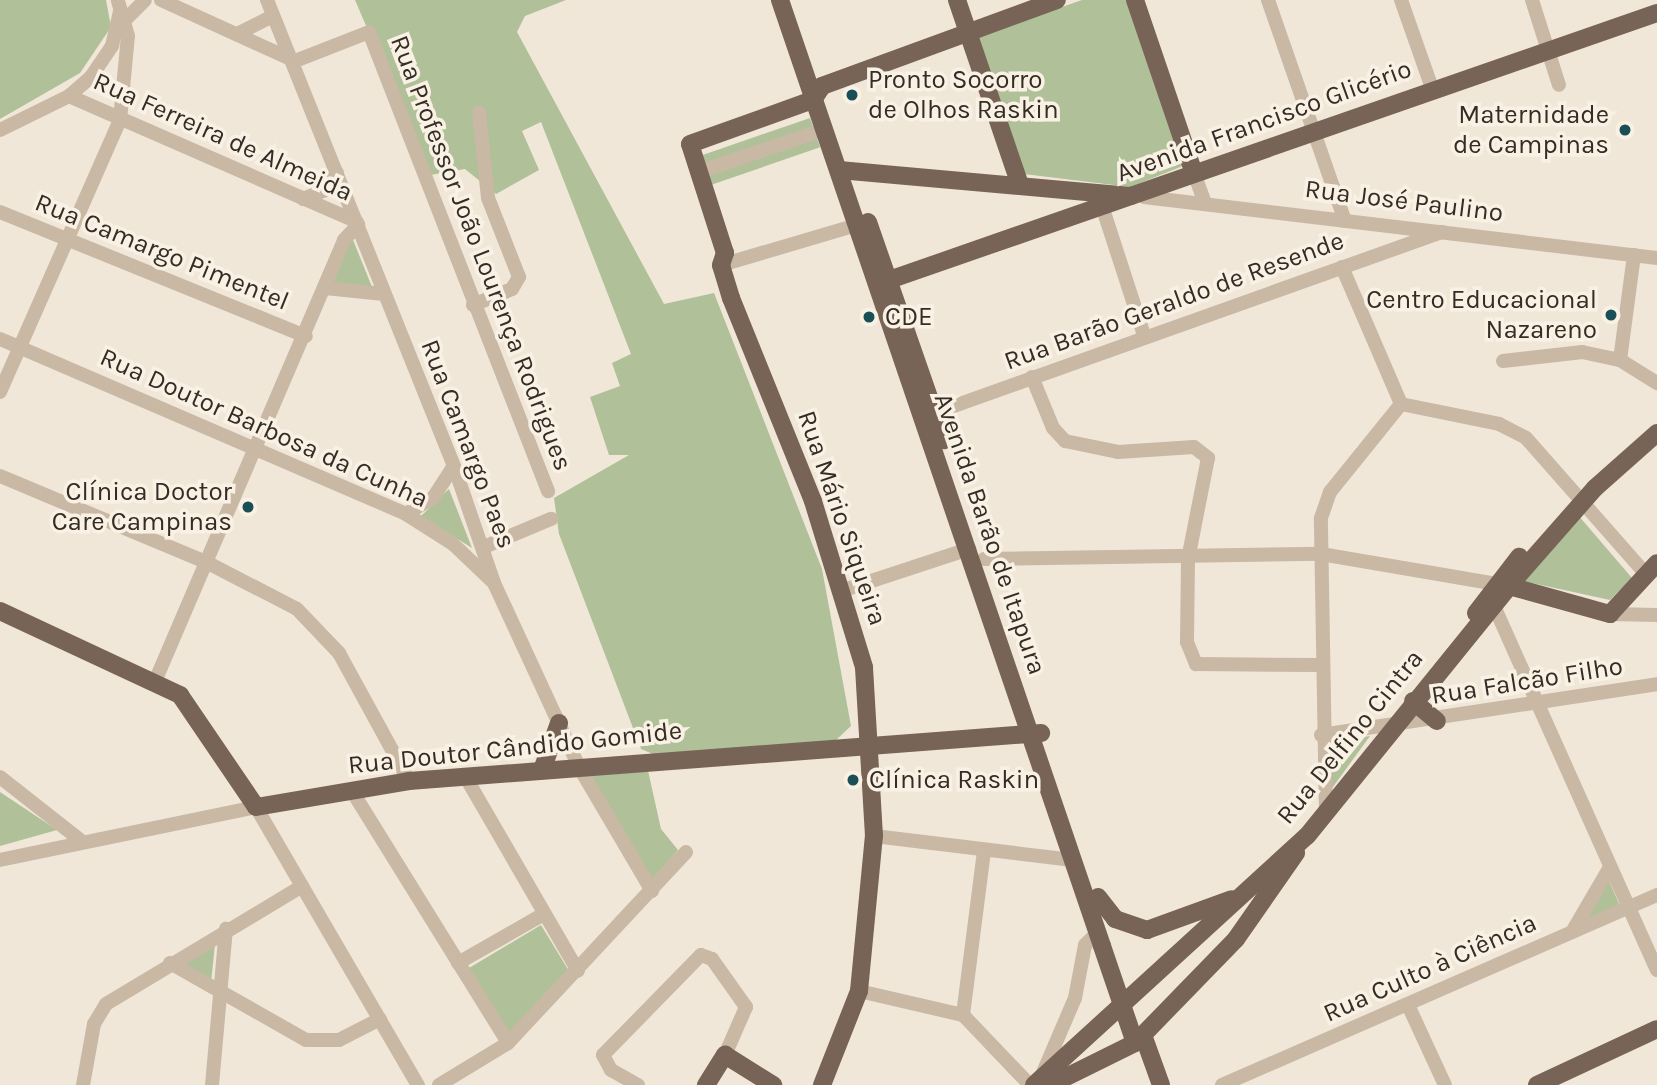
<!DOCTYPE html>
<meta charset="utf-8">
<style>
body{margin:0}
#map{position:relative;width:1657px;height:1085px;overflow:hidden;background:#f1e7d8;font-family:Karla,sans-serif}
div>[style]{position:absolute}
.green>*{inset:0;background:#b0c098;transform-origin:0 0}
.minor>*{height:14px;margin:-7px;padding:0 7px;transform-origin:7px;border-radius:7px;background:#c9b8a4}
.major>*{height:18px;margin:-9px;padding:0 9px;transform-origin:9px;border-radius:9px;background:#776456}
.major-bridge>*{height:18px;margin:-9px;padding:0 9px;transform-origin:9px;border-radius:9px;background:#776456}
.dots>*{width:19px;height:19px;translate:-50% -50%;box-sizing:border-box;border:4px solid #f9f1e4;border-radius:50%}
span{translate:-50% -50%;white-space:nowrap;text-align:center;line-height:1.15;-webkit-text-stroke:7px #f9f1e4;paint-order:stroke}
.poi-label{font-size:26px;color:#352c26}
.left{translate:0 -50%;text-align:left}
.right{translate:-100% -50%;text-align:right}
.street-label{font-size:26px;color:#352c26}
</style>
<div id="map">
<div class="green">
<i style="clip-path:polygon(0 0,106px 0,111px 27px,80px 73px,0 119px)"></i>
<i style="clip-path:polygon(355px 0,566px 0,525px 16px,517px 32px,664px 304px,714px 293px,822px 569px,851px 726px,836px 740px,660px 757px,641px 749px,559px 534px,554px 498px,629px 455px,609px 455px,590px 397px,620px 386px,612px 363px,631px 354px,541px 122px,522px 131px,539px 170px,496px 194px,465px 169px,430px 175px)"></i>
<i style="clip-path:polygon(1082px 0,1126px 0,1183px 166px,1130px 187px,1024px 174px,976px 37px)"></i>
<i style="left:810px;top:118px;width:31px;height:118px;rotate:71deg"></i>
<i style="clip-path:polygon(349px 230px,372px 287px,328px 285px)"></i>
<i style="clip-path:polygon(449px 489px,472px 548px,421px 516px)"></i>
<i style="clip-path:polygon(1578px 515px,1632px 578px,1610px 600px,1518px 580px)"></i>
<i style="clip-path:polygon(1370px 736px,1330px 791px,1329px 742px)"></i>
<i style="clip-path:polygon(647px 766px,661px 829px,678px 850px,652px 880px,585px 768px)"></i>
<i style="clip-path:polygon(0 792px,57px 830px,0 846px)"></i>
<i style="clip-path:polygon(1606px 874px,1620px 906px,1583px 924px)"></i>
<i style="clip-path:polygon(541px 925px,569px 971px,508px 1034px,469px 968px)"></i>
<i style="clip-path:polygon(215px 944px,211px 983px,182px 963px)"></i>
</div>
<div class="minor">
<i style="left:161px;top:0;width:147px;rotate:24.5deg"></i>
<i style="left:295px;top:61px;width:79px;rotate:-21.4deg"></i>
<i style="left:369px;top:32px;width:493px;rotate:68.7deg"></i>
<i style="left:267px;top:0;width:502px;rotate:68.14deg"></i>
<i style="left:454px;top:466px;width:124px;rotate:71.1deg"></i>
<i style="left:494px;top:583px;width:203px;rotate:65.2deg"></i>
<i style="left:579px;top:767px;width:144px;rotate:59.5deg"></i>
<i style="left:1268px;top:0;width:234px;rotate:70.8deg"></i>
<i style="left:1401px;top:0;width:93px;rotate:70.6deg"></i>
<i style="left:1532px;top:0;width:89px;rotate:72.4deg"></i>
<i style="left:125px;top:20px;width:28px;rotate:-45deg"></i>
<i style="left:237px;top:34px;width:40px;rotate:-26.6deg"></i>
<i style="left:69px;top:96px;width:314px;rotate:23.6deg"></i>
<i style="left:0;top:130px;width:77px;rotate:-26.2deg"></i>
<i style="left:69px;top:96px;width:29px;rotate:-41deg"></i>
<i style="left:91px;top:77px;width:37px;rotate:-56deg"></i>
<i style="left:112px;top:46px;width:37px;rotate:-77deg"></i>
<i style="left:699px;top:172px;width:131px;rotate:-18.7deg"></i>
<i style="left:1194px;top:173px;width:33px;rotate:70deg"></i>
<i style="left:1144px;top:197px;width:517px;rotate:6.78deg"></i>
<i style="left:303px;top:199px;width:24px;rotate:-22deg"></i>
<i style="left:325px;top:190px;width:21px;rotate:-55deg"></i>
<i style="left:1094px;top:201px;width:12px;rotate:42deg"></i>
<i style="left:1103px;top:209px;width:133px;rotate:72deg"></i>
<i style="left:0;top:212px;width:330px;rotate:22.1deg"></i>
<i style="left:721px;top:265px;width:142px;rotate:-16.4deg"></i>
<i style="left:1342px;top:267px;width:149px;rotate:66.7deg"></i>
<i style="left:325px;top:288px;width:59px;rotate:5.8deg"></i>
<i style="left:473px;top:305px;width:42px;rotate:-22.3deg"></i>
<i style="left:512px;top:289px;width:14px;rotate:-60deg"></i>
<i style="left:519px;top:277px;width:85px;rotate:-111.4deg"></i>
<i style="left:488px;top:198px;width:86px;rotate:-96deg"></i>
<i style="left:0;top:339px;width:442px;rotate:23.3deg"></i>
<i style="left:406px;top:514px;width:56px;rotate:32.6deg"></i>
<i style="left:453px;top:544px;width:54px;rotate:43.5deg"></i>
<i style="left:1620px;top:360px;width:106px;rotate:-82.4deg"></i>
<i style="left:1503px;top:361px;width:80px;rotate:-6.5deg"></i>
<i style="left:1582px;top:352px;width:39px;rotate:12deg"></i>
<i style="left:1620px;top:360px;width:44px;rotate:31.9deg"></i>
<i style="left:1032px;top:377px;width:55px;rotate:67.6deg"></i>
<i style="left:1053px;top:428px;width:18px;rotate:47deg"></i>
<i style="left:1065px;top:441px;width:54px;rotate:11.7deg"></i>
<i style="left:1118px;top:452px;width:76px;rotate:-3.8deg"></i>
<i style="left:1194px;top:447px;width:18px;rotate:38deg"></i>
<i style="left:1208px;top:458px;width:103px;rotate:101.2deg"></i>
<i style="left:1188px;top:559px;width:83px;rotate:90.7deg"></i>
<i style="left:1187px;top:642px;width:24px;rotate:68deg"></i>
<i style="left:1196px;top:664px;width:123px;rotate:0.5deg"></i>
<i style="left:0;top:392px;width:297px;rotate:-66.2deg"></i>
<i style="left:120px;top:120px;width:84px;rotate:-84.6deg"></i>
<i style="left:128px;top:36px;width:37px;rotate:-106deg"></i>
<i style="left:1401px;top:404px;width:100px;rotate:11.5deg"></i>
<i style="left:1499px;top:424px;width:30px;rotate:27deg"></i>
<i style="left:1526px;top:438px;width:181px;rotate:48.6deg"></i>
<i style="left:926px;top:416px;width:548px;rotate:-19.63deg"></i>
<i style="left:0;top:476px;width:225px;rotate:22.7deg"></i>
<i style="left:208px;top:563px;width:100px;rotate:27.3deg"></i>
<i style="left:297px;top:609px;width:61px;rotate:46.3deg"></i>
<i style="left:339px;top:653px;width:146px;rotate:61.3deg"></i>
<i style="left:406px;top:514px;width:31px;rotate:-31deg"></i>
<i style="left:433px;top:498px;width:38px;rotate:-57deg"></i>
<i style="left:484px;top:547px;width:73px;rotate:-22.7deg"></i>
<i style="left:984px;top:559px;width:337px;rotate:-0.9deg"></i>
<i style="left:1321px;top:554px;width:190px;rotate:9.7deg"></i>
<i style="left:844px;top:590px;width:132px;rotate:-18.2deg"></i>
<i style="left:1494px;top:606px;width:399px;rotate:65.9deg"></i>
<i style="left:1610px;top:614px;width:47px;rotate:1.2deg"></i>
<i style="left:156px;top:679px;width:478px;rotate:-66.8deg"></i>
<i style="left:344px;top:240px;width:21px;rotate:-47deg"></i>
<i style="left:1321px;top:735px;width:340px;rotate:-8.6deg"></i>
<i style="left:465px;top:776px;width:225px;rotate:59.9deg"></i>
<i style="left:0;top:777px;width:102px;rotate:38.2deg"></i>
<i style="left:352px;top:791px;width:296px;rotate:58.2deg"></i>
<i style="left:1326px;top:814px;width:296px;rotate:-91deg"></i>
<i style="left:1321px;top:518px;width:28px;rotate:-71deg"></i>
<i style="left:1330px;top:492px;width:113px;rotate:-51.1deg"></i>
<i style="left:874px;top:836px;width:200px;rotate:6.9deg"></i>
<i style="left:0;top:860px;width:261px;rotate:-11.7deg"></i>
<i style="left:256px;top:807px;width:322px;rotate:59.8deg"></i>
<i style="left:1572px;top:932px;width:75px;rotate:-59.7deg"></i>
<i style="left:170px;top:963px;width:156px;rotate:29.5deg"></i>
<i style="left:306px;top:1040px;width:33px"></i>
<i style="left:339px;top:1040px;width:46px;rotate:-27.1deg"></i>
<i style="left:458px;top:963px;width:99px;rotate:-29.7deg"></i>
<i style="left:859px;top:991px;width:107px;rotate:13deg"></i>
<i style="left:963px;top:1015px;width:97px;rotate:46.3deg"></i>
<i style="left:1408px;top:1005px;width:88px;rotate:65.2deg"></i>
<i style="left:963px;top:1015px;width:164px;rotate:-82.7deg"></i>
<i style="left:1042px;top:1075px;width:84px;rotate:-66.8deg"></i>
<i style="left:1075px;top:998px;width:54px;rotate:-79.3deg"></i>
<i style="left:1085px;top:945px;width:18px;rotate:-45deg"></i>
<i style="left:83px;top:1085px;width:62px;rotate:-79.8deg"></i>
<i style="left:94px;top:1024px;width:23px;rotate:-59deg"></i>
<i style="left:106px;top:1004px;width:229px;rotate:-31deg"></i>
<i style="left:212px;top:1085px;width:157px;rotate:-84.9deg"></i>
<i style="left:439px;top:1085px;width:81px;rotate:-31.3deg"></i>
<i style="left:508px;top:1043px;width:261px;rotate:-47deg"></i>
<i style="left:638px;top:1085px;width:31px;rotate:-151deg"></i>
<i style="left:611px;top:1070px;width:17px;rotate:-118deg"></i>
<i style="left:603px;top:1055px;width:140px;rotate:-45.6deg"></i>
<i style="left:701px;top:955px;width:12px;rotate:20deg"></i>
<i style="left:712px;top:959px;width:59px;rotate:54.7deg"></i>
<i style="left:746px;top:1007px;width:52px;rotate:113.6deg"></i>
<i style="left:1222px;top:1085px;width:475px;rotate:-23.6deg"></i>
</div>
<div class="major">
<i style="left:780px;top:0;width:999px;rotate:71.2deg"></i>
<i style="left:957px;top:0;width:192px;rotate:71.2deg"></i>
<i style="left:1135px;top:0;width:183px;rotate:71.2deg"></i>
<i style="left:839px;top:170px;width:293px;rotate:5.1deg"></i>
<i style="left:868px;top:222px;width:231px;rotate:70.8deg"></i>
<i style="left:889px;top:280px;width:813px;rotate:-19.17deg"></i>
<i style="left:1509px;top:586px;width:105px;rotate:15.5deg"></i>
<i style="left:1610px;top:614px;width:69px;rotate:-47.3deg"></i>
<i style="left:0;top:611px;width:199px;rotate:25deg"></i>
<i style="left:180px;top:695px;width:135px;rotate:55.8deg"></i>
<i style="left:256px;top:807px;width:155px;rotate:-9.6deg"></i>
<i style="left:409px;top:781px;width:634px;rotate:-4.34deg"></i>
<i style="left:1476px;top:613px;width:71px;rotate:-52.5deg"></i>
<i style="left:1413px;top:701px;width:31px;rotate:40deg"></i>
<i style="left:542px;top:770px;width:50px;rotate:-70.1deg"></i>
<i style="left:1098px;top:897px;width:28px;rotate:52deg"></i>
<i style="left:1115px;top:919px;width:34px;rotate:19deg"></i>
<i style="left:1147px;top:930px;width:90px;rotate:-20deg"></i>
<i style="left:1143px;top:1035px;width:53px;rotate:70.2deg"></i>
<i style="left:706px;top:1085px;width:36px;rotate:-58deg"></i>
<i style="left:725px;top:1055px;width:57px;rotate:32deg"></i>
<i style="left:822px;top:1085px;width:101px;rotate:-68.5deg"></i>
<i style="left:859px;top:991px;width:156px;rotate:-84.5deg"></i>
<i style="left:874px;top:836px;width:169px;rotate:-93.4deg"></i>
<i style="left:864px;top:667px;width:174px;rotate:-107.1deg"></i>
<i style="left:813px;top:501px;width:219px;rotate:-112deg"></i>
<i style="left:731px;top:298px;width:34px;rotate:-107deg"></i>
<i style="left:721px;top:265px;width:13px;rotate:-72deg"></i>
<i style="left:725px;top:253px;width:114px;rotate:-107.8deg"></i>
<i style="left:690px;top:144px;width:131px;rotate:-19.7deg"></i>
<i style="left:813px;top:100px;width:17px;rotate:-57deg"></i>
<i style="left:822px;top:86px;width:250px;rotate:-20.1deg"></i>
<i style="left:1034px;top:1085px;width:369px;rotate:-42.4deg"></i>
<i style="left:1307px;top:836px;width:331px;rotate:-51deg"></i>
<i style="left:1515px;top:579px;width:121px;rotate:-48.7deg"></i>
<i style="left:1595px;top:488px;width:83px;rotate:-41.6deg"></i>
<i style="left:1050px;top:1085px;width:95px;rotate:-26.3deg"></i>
<i style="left:1135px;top:1043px;width:145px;rotate:-45.8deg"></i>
<i style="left:1236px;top:939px;width:105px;rotate:-55.1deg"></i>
<i style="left:1537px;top:1085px;width:132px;rotate:-25deg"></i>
</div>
<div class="major-bridge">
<i style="left:1102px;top:946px;width:102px;rotate:71.2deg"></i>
</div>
<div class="dots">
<i style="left:852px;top:95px;background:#1b4f57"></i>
<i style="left:1625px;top:130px;background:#1b4f57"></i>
<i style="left:1611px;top:315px;background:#1b4f57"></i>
<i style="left:869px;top:317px;background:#1b4f57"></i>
<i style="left:248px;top:507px;background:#1b4f57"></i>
<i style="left:853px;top:780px;background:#1b4f57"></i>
</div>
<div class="poi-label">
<span class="left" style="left:868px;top:95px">Pronto Socorro<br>de Olhos Raskin</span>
<span class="right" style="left:1609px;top:130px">Maternidade<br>de Campinas</span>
<span class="right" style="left:1597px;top:315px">Centro Educacional<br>Nazareno</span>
<span class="left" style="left:885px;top:317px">CDE</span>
<span class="right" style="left:232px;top:507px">Clínica Doctor<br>Care Campinas</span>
<span class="left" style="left:869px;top:780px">Clínica Raskin</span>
</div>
<div class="street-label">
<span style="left:1264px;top:121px;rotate:-20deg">Avenida Francisco Glicério</span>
<span style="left:223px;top:137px;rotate:24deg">Rua Ferreira de Almeida</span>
<span style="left:1404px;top:201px;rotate:7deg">Rua José Paulino</span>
<span style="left:162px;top:252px;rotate:22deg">Rua Camargo Pimentel</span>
<span style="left:481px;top:253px;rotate:69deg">Rua Professor João Lourença Rodrigues</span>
<span style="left:1174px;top:301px;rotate:-20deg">Rua Barão Geraldo de Resende</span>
<span style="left:264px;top:428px;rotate:24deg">Rua Doutor Barbosa da Cunha</span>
<span style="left:468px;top:444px;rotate:69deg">Rua Camargo Paes</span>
<span style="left:842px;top:518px;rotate:71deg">Rua Mário Siqueira</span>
<span style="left:990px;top:534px;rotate:71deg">Avenida Barão de Itapura</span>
<span style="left:1527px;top:681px;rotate:-9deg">Rua Falcão Filho</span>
<span style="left:1350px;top:737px;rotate:-51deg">Rua Delfino Cintra</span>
<span style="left:515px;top:748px;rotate:-6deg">Rua Doutor Cândido Gomide</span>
<span style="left:1430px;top:968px;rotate:-24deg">Rua Culto à Ciência</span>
</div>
</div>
